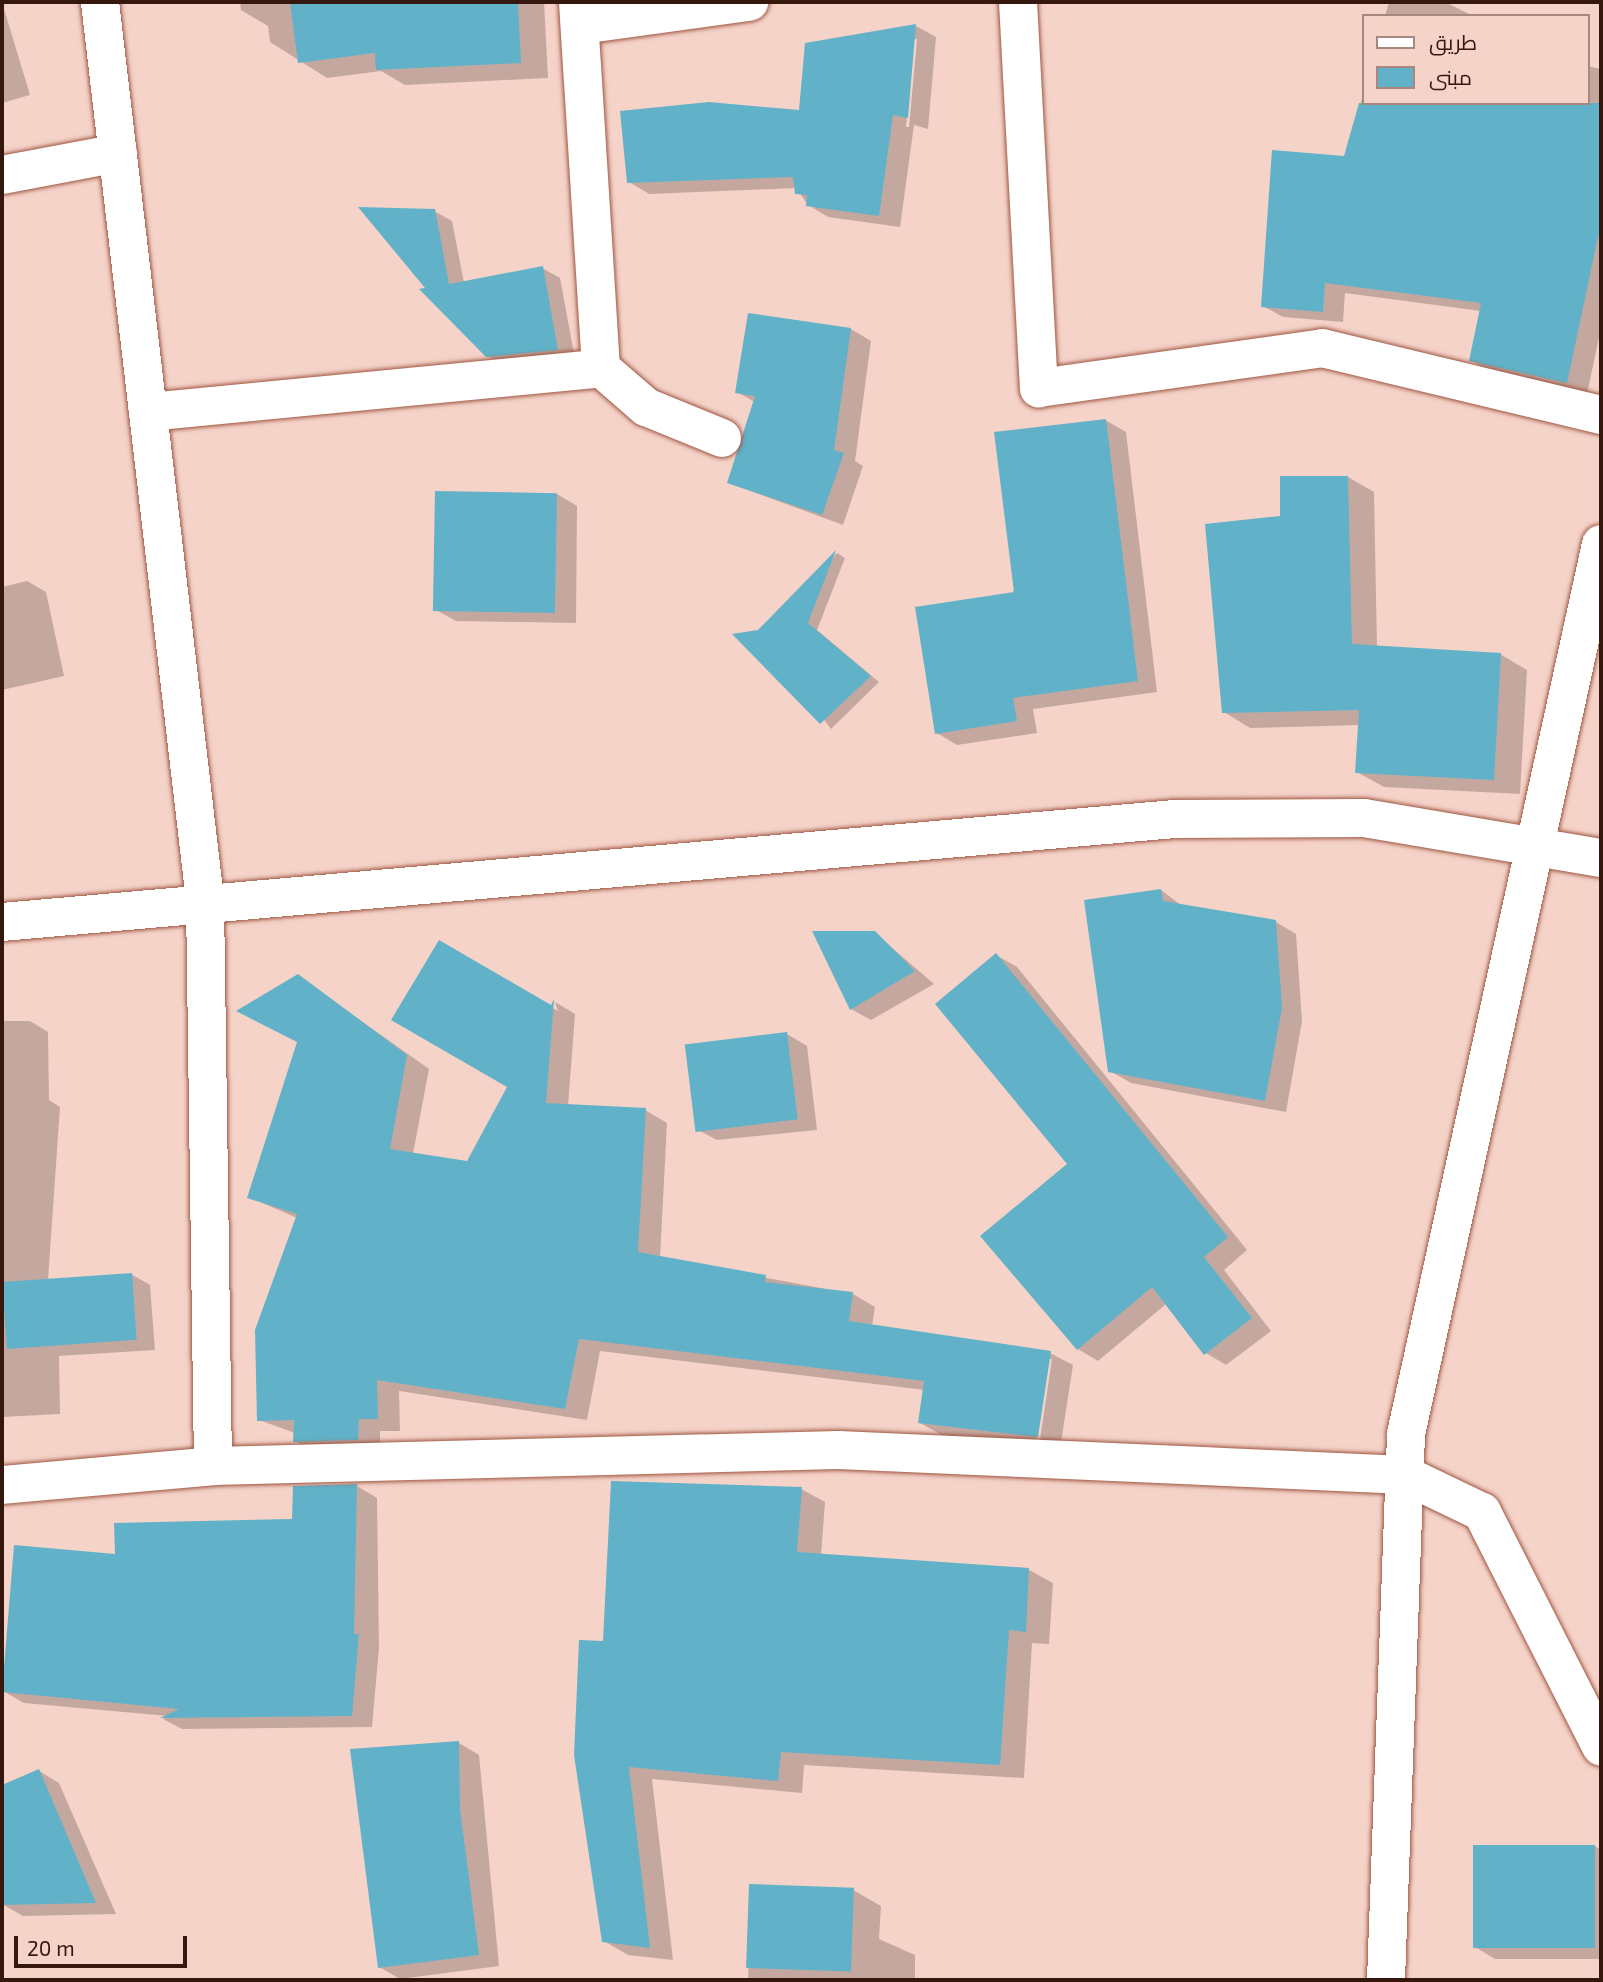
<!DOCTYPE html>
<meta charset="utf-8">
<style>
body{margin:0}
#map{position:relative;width:1603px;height:1982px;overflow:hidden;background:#f5d3c9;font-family:"Exo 2",Cairo,sans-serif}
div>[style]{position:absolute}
.shadow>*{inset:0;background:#0003}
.building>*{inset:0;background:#61b2c8;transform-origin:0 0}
.roads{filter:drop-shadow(0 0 2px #9f5640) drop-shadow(0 0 2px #9f5640)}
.minor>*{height:38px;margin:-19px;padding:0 19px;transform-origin:19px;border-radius:19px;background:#fff}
span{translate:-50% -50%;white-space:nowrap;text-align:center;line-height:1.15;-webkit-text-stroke:6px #f5d3c9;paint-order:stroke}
.frame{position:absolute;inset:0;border:4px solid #35170e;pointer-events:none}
.legend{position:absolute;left:1362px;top:14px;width:228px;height:91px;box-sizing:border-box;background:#f5d3c9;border:2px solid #a8887e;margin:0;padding:9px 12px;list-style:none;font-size:21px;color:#35170e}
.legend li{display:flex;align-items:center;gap:14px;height:35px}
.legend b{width:35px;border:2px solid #a8887e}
.scale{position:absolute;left:14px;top:1936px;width:173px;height:32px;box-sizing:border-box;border:4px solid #35170e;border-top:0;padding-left:9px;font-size:21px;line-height:24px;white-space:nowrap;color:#35170e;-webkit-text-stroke:5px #f5d3c9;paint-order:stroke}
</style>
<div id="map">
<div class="shadow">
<i style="clip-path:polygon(2px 2px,30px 95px,2px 103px)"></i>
<i style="clip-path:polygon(240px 2px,544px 2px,548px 78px,405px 85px,381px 71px,327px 78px,270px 42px,268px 26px,241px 10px)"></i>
<i style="clip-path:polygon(1389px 2px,1445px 2px,1469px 14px,1385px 16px)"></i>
<i style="clip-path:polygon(evenodd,916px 26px,936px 37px,928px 129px,914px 125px,900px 227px,828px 217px,808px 205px,796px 188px,649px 194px,629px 182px,801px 112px,807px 45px,916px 26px,913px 39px,917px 39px,909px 127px,906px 127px,913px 39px)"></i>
<i style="clip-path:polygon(1587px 66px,1601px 69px,1601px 328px,1587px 394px,1491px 372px,1471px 360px,1481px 311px,1345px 293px,1343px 322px,1283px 317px,1263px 306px,1346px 158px,1363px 95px,1363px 103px,1587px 103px)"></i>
<i style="clip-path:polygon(434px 211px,452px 221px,464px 283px,542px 268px,560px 278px,575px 359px,505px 366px,487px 356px,428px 290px)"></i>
<i style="clip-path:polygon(851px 329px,871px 341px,855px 461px,863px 466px,843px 525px,729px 483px,755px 402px,737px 392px)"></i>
<i style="clip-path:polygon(1105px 420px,1126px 432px,1157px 692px,1033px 709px,1037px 733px,957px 745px,937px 733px)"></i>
<i style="clip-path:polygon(1348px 477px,1374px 492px,1377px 648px,1500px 654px,1527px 670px,1520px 794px,1384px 787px,1357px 772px,1360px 725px,1250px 728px,1224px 712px,1282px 517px)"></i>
<i style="clip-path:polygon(557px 494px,577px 506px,576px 623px,456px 621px,436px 610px)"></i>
<i style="clip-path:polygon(837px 553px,845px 558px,817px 630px,879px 682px,831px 729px,758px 632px)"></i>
<i style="clip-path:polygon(27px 581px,46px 592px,64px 676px,2px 690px,2px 587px)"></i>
<i style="clip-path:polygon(1161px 890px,1182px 906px,1276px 922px,1296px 934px,1302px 1021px,1286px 1112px,1131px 1083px,1110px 1071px)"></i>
<i style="clip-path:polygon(875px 933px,934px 984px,871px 1020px,851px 1009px)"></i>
<i style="clip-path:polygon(evenodd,439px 942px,558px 1011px,555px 1002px,575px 1014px,568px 1106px,645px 1110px,667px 1123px,660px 1258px,853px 1294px,875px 1307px,872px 1326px,1050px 1353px,1073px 1365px,1060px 1449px,942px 1435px,920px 1423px,925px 1390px,600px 1351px,587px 1420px,399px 1391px,400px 1431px,380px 1431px,380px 1452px,317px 1454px,295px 1441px,295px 1433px,259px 1420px,297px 1218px,249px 1197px,298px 1042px,298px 976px,429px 1069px,413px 1154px,468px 1163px,509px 1086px,439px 942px,1048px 1359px,1052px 1359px,1039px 1446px,1035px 1445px,1048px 1359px)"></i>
<i style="clip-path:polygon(996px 955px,1017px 967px,1247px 1250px,1224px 1270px,1271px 1331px,1226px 1365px,1206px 1353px,1166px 1304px,1098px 1361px,1078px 1349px,1070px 1164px)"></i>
<i style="clip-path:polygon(2px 1021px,30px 1021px,48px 1032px,49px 1100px,60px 1107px,48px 1280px,131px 1274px,150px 1285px,155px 1350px,59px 1356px,60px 1414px,2px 1417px)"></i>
<i style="clip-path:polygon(787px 1034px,807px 1046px,817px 1130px,717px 1140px,696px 1129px)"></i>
<i style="clip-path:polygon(357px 1486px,377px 1498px,379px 1648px,372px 1727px,182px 1729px,163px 1719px,168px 1716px,24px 1703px,3px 1691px,116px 1556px,294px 1520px)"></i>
<i style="clip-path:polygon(801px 1489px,825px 1502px,821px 1556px,1029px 1570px,1053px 1583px,1049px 1644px,1032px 1643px,1024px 1778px,804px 1765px,802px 1793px,652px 1779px,673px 1960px,628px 1955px,604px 1941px,605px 1643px)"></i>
<i style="clip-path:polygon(459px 1743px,479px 1755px,499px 1966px,400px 1979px,379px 1967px)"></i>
<i style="clip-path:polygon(39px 1771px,59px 1783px,116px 1914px,23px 1916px,2px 1904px,2px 1787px)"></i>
<i style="clip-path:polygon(1595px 1846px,1601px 1850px,1601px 1959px,1495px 1959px,1475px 1947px)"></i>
<i style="clip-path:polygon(751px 1886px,853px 1890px,881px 1906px,879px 1939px,915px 1955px,915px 1980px,748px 1980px)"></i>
</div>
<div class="building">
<i style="clip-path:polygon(290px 2px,518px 2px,521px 63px,376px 70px,375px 53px,298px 63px)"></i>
<i style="clip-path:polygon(916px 24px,908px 118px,893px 115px,879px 216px,806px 206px,807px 195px,795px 194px,793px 177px,627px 183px,620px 111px,709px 102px,799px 110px,805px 43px)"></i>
<i style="clip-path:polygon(1359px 103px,1601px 103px,1601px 223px,1567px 383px,1469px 361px,1481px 303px,1325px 283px,1323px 312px,1261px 307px,1272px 150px,1344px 156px)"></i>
<i style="clip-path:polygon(358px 207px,435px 209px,449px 284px,543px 266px,558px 350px,486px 357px,419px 289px,425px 288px)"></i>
<i style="clip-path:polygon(748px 313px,851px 328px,834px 450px,844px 453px,822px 515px,727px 483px,755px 396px,735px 393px)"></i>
<i style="clip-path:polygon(1106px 419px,1138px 681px,1013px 698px,1017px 721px,935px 734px,915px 607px,1014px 592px,994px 432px)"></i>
<i style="clip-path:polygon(1280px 476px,1348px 476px,1352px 644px,1501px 653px,1494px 780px,1355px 773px,1359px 710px,1222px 713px,1205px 524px,1280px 516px)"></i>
<i style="left:435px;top:491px;width:122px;height:120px;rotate:1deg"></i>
<i style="clip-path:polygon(836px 550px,808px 623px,871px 676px,820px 724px,732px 634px,758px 630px)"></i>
<i style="clip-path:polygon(1161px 889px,1163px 901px,1276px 920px,1282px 1008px,1265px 1101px,1108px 1072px,1084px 900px)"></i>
<i style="clip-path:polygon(812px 931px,875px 931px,915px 971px,850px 1010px)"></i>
<i style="clip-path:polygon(439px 940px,551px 1005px,554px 999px,546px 1103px,646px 1108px,638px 1252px,766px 1275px,765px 1282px,853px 1292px,849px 1321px,1051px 1351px,1038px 1437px,918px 1423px,924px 1381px,579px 1339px,565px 1409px,377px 1380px,378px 1419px,359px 1419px,358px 1440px,293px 1442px,294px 1420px,257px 1421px,255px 1330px,297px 1214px,247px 1198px,297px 1042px,236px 1011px,298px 974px,407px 1055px,390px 1149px,467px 1161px,507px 1087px,391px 1020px)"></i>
<i style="clip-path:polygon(996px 953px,1228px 1237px,1204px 1257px,1252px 1318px,1204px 1355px,1152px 1287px,1077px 1350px,980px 1236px,1067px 1164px,935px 1004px)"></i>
<i style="left:787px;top:1032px;width:88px;height:103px;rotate:83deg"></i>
<i style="left:132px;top:1273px;width:67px;height:130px;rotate:86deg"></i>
<i style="clip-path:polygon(611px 1481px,802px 1487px,797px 1552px,1029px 1568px,1026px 1632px,1009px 1630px,1000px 1765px,781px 1752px,778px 1781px,629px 1767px,650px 1948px,602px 1942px,574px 1755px,579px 1640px,603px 1641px)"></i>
<i style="clip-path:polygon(357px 1484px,354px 1634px,359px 1634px,352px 1716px,160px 1718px,179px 1709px,2px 1692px,14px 1545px,115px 1554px,114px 1523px,292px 1519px,293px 1486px)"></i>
<i style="clip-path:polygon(459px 1741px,460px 1809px,479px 1955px,378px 1968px,350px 1749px)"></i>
<i style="clip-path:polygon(39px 1769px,96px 1903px,2px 1905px,2px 1785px)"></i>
<i style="left:1473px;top:1845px;width:122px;height:103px"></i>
<i style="left:749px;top:1884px;width:105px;height:84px;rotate:2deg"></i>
</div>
<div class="roads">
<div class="minor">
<i style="left:100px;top:2px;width:904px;rotate:83.33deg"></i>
<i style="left:205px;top:900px;width:566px;rotate:89.19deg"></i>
<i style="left:1018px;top:2px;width:387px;rotate:86.9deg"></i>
<i style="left:1039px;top:388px;width:286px;rotate:-8deg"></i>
<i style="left:1322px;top:348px;width:287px;rotate:13.5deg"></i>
<i style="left:580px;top:25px;width:171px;rotate:-7.8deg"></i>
<i style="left:2px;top:175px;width:118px;rotate:-10.7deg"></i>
<i style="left:601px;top:368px;width:60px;rotate:40.9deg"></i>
<i style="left:646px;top:407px;width:82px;rotate:22.2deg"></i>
<i style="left:148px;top:412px;width:455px;rotate:-5.5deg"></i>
<i style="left:601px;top:368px;width:367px;rotate:-93.6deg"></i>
<i style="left:2px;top:922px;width:1178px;rotate:-5.02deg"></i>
<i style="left:1175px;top:819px;width:189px;rotate:-0.3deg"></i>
<i style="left:1364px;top:818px;width:240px;rotate:9.6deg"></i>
<i style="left:2px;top:1485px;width:212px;rotate:-5.1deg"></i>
<i style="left:213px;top:1466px;width:625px;rotate:-1.47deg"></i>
<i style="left:838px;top:1450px;width:568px;rotate:2.52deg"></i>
<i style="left:1405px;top:1475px;width:85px;rotate:25.7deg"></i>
<i style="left:1482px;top:1512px;width:263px;rotate:63.1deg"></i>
<i style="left:1386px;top:1980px;width:546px;rotate:-87.9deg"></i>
<i style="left:1406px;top:1434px;width:911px;rotate:-77.64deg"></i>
</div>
</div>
<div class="frame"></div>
<ul class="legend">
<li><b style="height:9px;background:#fff"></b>طريق</li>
<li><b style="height:19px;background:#61b2c8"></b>مبنى</li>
</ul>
<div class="scale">20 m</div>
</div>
